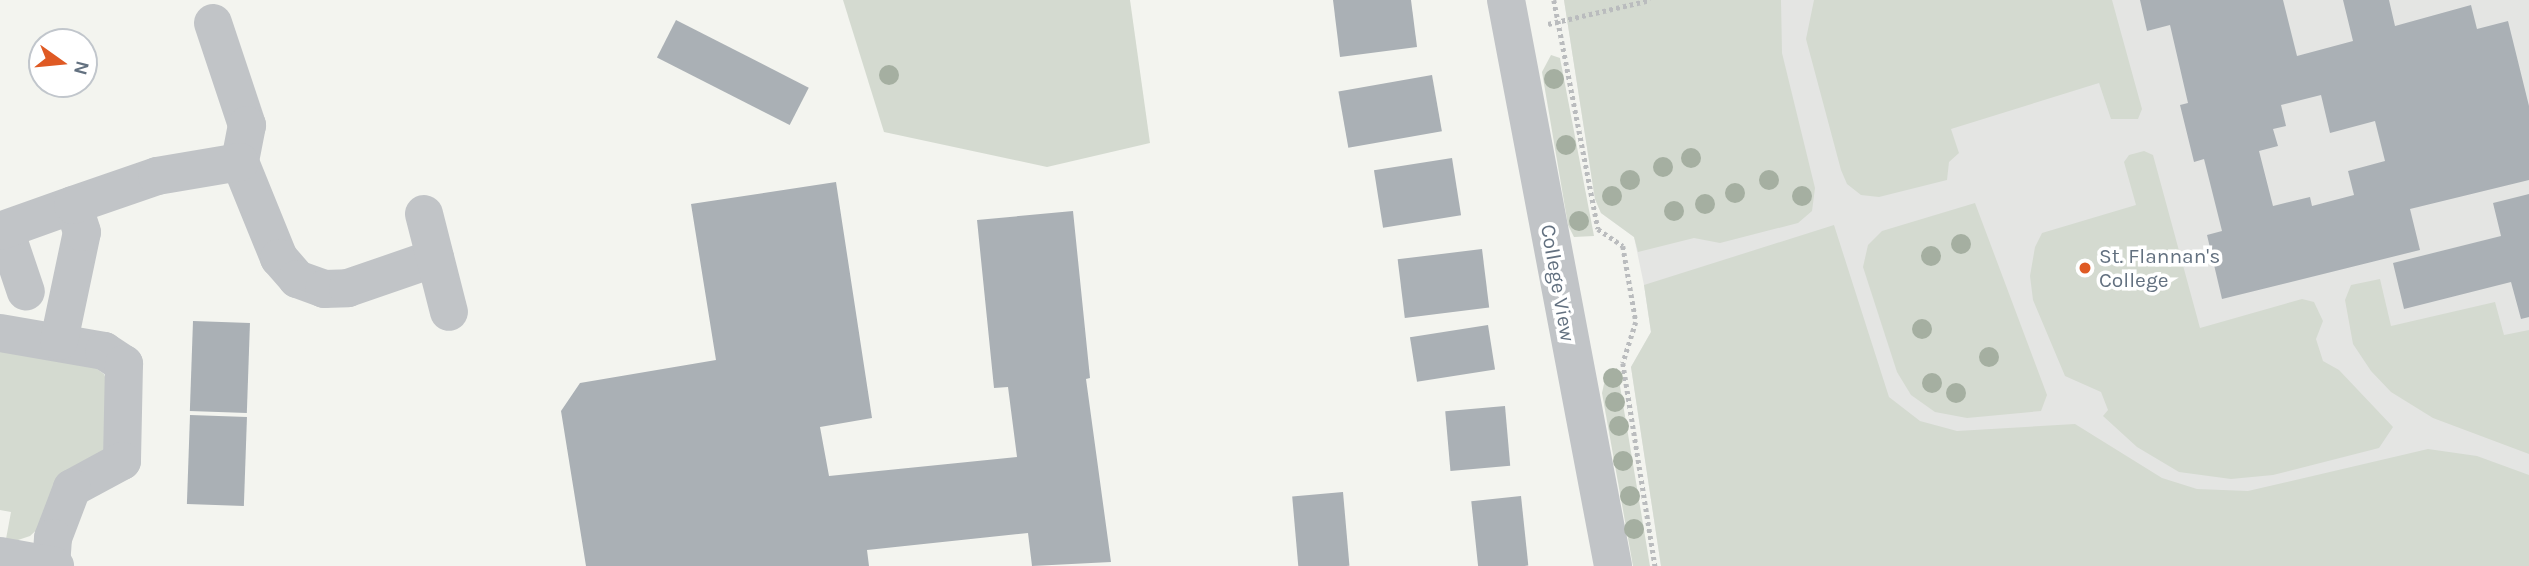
<!DOCTYPE html>
<style>
body{margin:0}
#map{position:relative;width:2529px;height:566px;overflow:hidden;background:#f3f4ef;font-family:Karla,sans-serif}
div>[style]{position:absolute}
.built>*{inset:0;background:#e4e5e3}
.green>*{inset:0;background:#d4dad0}
.building>*{inset:0;background:#aab0b5;transform-origin:0 0}
.path>*{height:4.5px;margin-top:-2.25px;transform-origin:0;background:repeating-linear-gradient(90deg,#babcbe 0 3.5px,transparent 0 7px)}
.minor>*{height:38px;margin:-19px;padding:0 19px;transform-origin:19px;border-radius:19px;background:#c1c4c7}
.tertiary>*{height:38px;margin:-19px;padding:0 19px;transform-origin:19px;border-radius:19px;background:#c1c4c7}
.trees>*{width:20px;height:20px;margin:-10px;border-radius:50%;background:#a5afa1}
.dots>*{width:19px;height:19px;translate:-50% -50%;box-sizing:border-box;border:4px solid #fff;border-radius:50%}
span{translate:-50% -50%;white-space:nowrap;text-align:center;line-height:1.15;-webkit-text-stroke:7px #fff;paint-order:stroke}
.poi-label{font-size:21px;color:#637180}
.left{translate:0 -50%;text-align:left}
.street-label{font-size:21px;color:#637180}
.north{position:absolute;left:28px;top:28px;width:70px;height:70px;box-sizing:border-box;background:#fff;border:2px solid #c1c6cc;border-radius:50%;rotate:105deg;font-size:19px;font-weight:700;line-height:28px;text-align:center;color:#637180}
.north::after{content:'';display:block;margin:auto;width:24px;height:32px;background:#df5a24;clip-path:polygon(50% 0,100% 100%,50% 72%,0 100%)}
</style>
<div id="map">
<div class="built">
<i style="clip-path:polygon(1564px 0,2529px 0,2529px 566px,1661px 566px,1631px 367px,1651px 332px,1644px 285px,1634px 237px,1601px 213px,1595px 199px)"></i>
</div>
<div class="green">
<i style="clip-path:polygon(843px 0,1130px 0,1150px 143px,1047px 167px,884px 132px)"></i>
<i style="clip-path:polygon(1564px 0,1781px 0,1782px 53px,1815px 188px,1812px 211px,1798px 223px,1720px 243px,1694px 238px,1638px 252px,1634px 237px,1601px 213px,1595px 199px)"></i>
<i style="clip-path:polygon(1814px 0,2112px 0,2142px 109px,2138px 119px,2111px 119px,2099px 83px,1951px 129px,1959px 153px,1949px 162px,1947px 180px,1879px 197px,1861px 195px,1847px 184px,1841px 170px,1806px 39px)"></i>
<i style="clip-path:polygon(1551px 55px,1560px 58px,1594px 236px,1574px 237px,1568px 225px,1542px 72px)"></i>
<i style="clip-path:polygon(2144px 151px,2153px 155px,2200px 328px,2302px 299px,2314px 302px,2323px 321px,2316px 339px,2323px 361px,2339px 370px,2393px 427px,2379px 448px,2273px 475px,2231px 479px,2179px 472px,2137px 447px,2103px 416px,2108px 410px,2101px 392px,2065px 376px,2033px 300px,2030px 276px,2035px 247px,2042px 233px,2136px 205px,2124px 162px,2129px 155px)"></i>
<i style="clip-path:polygon(1975px 203px,2047px 395px,2041px 411px,1967px 418px,1935px 412px,1911px 395px,1897px 372px,1863px 267px,1868px 245px,1882px 231px)"></i>
<i style="clip-path:polygon(1834px 225px,1889px 397px,1920px 421px,1957px 431px,2075px 424px,2162px 478px,2197px 489px,2248px 491px,2428px 449px,2477px 456px,2529px 475px,2529px 566px,1661px 566px,1631px 367px,1651px 332px,1644px 285px)"></i>
<i style="clip-path:polygon(2380px 279px,2391px 326px,2495px 302px,2504px 335px,2529px 330px,2529px 454px,2433px 418px,2391px 392px,2371px 371px,2353px 344px,2345px 300px,2351px 285px)"></i>
<i style="clip-path:polygon(0 349px,87px 362px,104px 374px,112px 397px,109px 452px,42px 525px,30px 536px,15px 541px,6px 539px,11px 512px,0 510px)"></i>
<i style="clip-path:polygon(1617px 368px,1650px 566px,1633px 566px,1602px 393px,1606px 375px)"></i>
</div>
<div class="building">
<i style="clip-path:polygon(1333px 0,1411px 0,1417px 47px,1340px 57px)"></i>
<i style="clip-path:polygon(evenodd,2140px 0,2283px 0,2297px 56px,2353px 41px,2343px 0,2389px 0,2395px 26px,2471px 5px,2477px 29px,2508px 21px,2529px 106px,2529px 180px,2410px 209px,2420px 250px,2222px 299px,2207px 235px,2222px 231px,2204px 159px,2194px 162px,2180px 105px,2188px 103px,2170px 25px,2147px 31px,2140px 0,2321px 95px,2330px 133px,2375px 121px,2385px 161px,2348px 171px,2354px 195px,2312px 206px,2310px 197px,2273px 206px,2259px 151px,2278px 146px,2273px 129px,2286px 126px,2281px 105px,2321px 95px)"></i>
<i style="left:676px;top:20px;width:149px;height:42px;rotate:27deg"></i>
<i style="left:1432px;top:75px;width:57px;height:95px;rotate:80deg"></i>
<i style="left:1452px;top:158px;width:58px;height:79px;rotate:81deg"></i>
<i style="clip-path:polygon(836px 182px,872px 418px,820px 427px,829px 476px,1017px 457px,1008px 387px,994px 388px,977px 220px,1073px 211px,1090px 378px,1086px 379px,1111px 562px,1032px 566px,1028px 533px,867px 550px,869px 566px,586px 566px,561px 411px,580px 383px,716px 360px,691px 204px)"></i>
<i style="clip-path:polygon(2529px 194px,2529px 317px,2521px 319px,2511px 282px,2404px 309px,2393px 263px,2501px 236px,2493px 203px)"></i>
<i style="left:1482px;top:249px;width:59px;height:85px;rotate:83deg"></i>
<i style="left:193px;top:321px;width:57px;height:90px;rotate:2deg"></i>
<i style="left:1488px;top:325px;width:45px;height:79px;rotate:81deg"></i>
<i style="left:1505px;top:406px;width:60px;height:60px;rotate:85deg"></i>
<i style="left:190px;top:415px;width:57px;height:89px;rotate:2deg"></i>
<i style="left:1343px;top:492px;width:74px;height:51px;rotate:85deg"></i>
<i style="left:1521px;top:496px;width:70px;height:50px;rotate:84deg"></i>
</div>
<div class="path">
<i style="left:1554px;top:0;width:233px;rotate:79.1deg"></i>
<i style="left:1598px;top:229px;width:30px;rotate:34deg"></i>
<i style="left:1623px;top:246px;width:77px;rotate:80.3deg"></i>
<i style="left:1636px;top:322px;width:43px;rotate:107.6deg"></i>
<i style="left:1623px;top:363px;width:206px;rotate:81deg"></i>
<i style="left:1548px;top:24px;width:105px;rotate:-13.2deg"></i>
</div>
<div class="minor">
<i style="left:213px;top:23px;width:108px;rotate:71.6deg"></i>
<i style="left:247px;top:125px;width:38px;rotate:101deg"></i>
<i style="left:240px;top:162px;width:104px;rotate:67.9deg"></i>
<i style="left:279px;top:258px;width:28px;rotate:49deg"></i>
<i style="left:297px;top:279px;width:29px;rotate:20deg"></i>
<i style="left:324px;top:289px;width:24px;rotate:-2deg"></i>
<i style="left:348px;top:288px;width:92px;rotate:-19deg"></i>
<i style="left:424px;top:214px;width:101px;rotate:75.7deg"></i>
<i style="left:5px;top:230px;width:65px;rotate:71.3deg"></i>
<i style="left:0;top:231px;width:77px;rotate:-19.6deg"></i>
<i style="left:0;top:333px;width:106px;rotate:9.8deg"></i>
<i style="left:104px;top:351px;width:24px;rotate:33deg"></i>
<i style="left:124px;top:364px;width:97px;rotate:91.2deg"></i>
<i style="left:122px;top:461px;width:57px;rotate:151.6deg"></i>
<i style="left:72px;top:488px;width:53px;rotate:110.8deg"></i>
<i style="left:53px;top:538px;width:27px;rotate:94deg"></i>
<i style="left:59px;top:341px;width:111px;rotate:-78.1deg"></i>
<i style="left:82px;top:232px;width:28px;rotate:-108deg"></i>
<i style="left:73px;top:205px;width:89px;rotate:-19deg"></i>
<i style="left:157px;top:176px;width:84px;rotate:-9.6deg"></i>
<i style="left:0;top:556px;width:56px;rotate:10.3deg"></i>
</div>
<div class="tertiary">
<i style="left:1506px;top:0;width:576px;rotate:79.29deg"></i>
</div>
<div class="trees">
<i style="left:889px;top:75px"></i>
<i style="left:1554px;top:79px"></i>
<i style="left:1566px;top:145px"></i>
<i style="left:1691px;top:158px"></i>
<i style="left:1663px;top:167px"></i>
<i style="left:1630px;top:180px"></i>
<i style="left:1769px;top:180px"></i>
<i style="left:1735px;top:193px"></i>
<i style="left:1612px;top:196px"></i>
<i style="left:1802px;top:196px"></i>
<i style="left:1705px;top:204px"></i>
<i style="left:1674px;top:211px"></i>
<i style="left:1579px;top:221px"></i>
<i style="left:1961px;top:244px"></i>
<i style="left:1931px;top:256px"></i>
<i style="left:1922px;top:329px"></i>
<i style="left:1989px;top:357px"></i>
<i style="left:1613px;top:378px"></i>
<i style="left:1932px;top:383px"></i>
<i style="left:1956px;top:393px"></i>
<i style="left:1615px;top:402px"></i>
<i style="left:1619px;top:426px"></i>
<i style="left:1623px;top:461px"></i>
<i style="left:1630px;top:496px"></i>
<i style="left:1634px;top:529px"></i>
</div>
<div class="dots">
<i style="left:2085px;top:268px;background:#df5a24"></i>
</div>
<div class="poi-label">
<span class="left" style="left:2099px;top:268px">St. Flannan's<br>College</span>
</div>
<div class="street-label">
<span style="left:1558px;top:283px;rotate:80deg">College View</span>
</div>
<div class="north">N</div>
</div>
